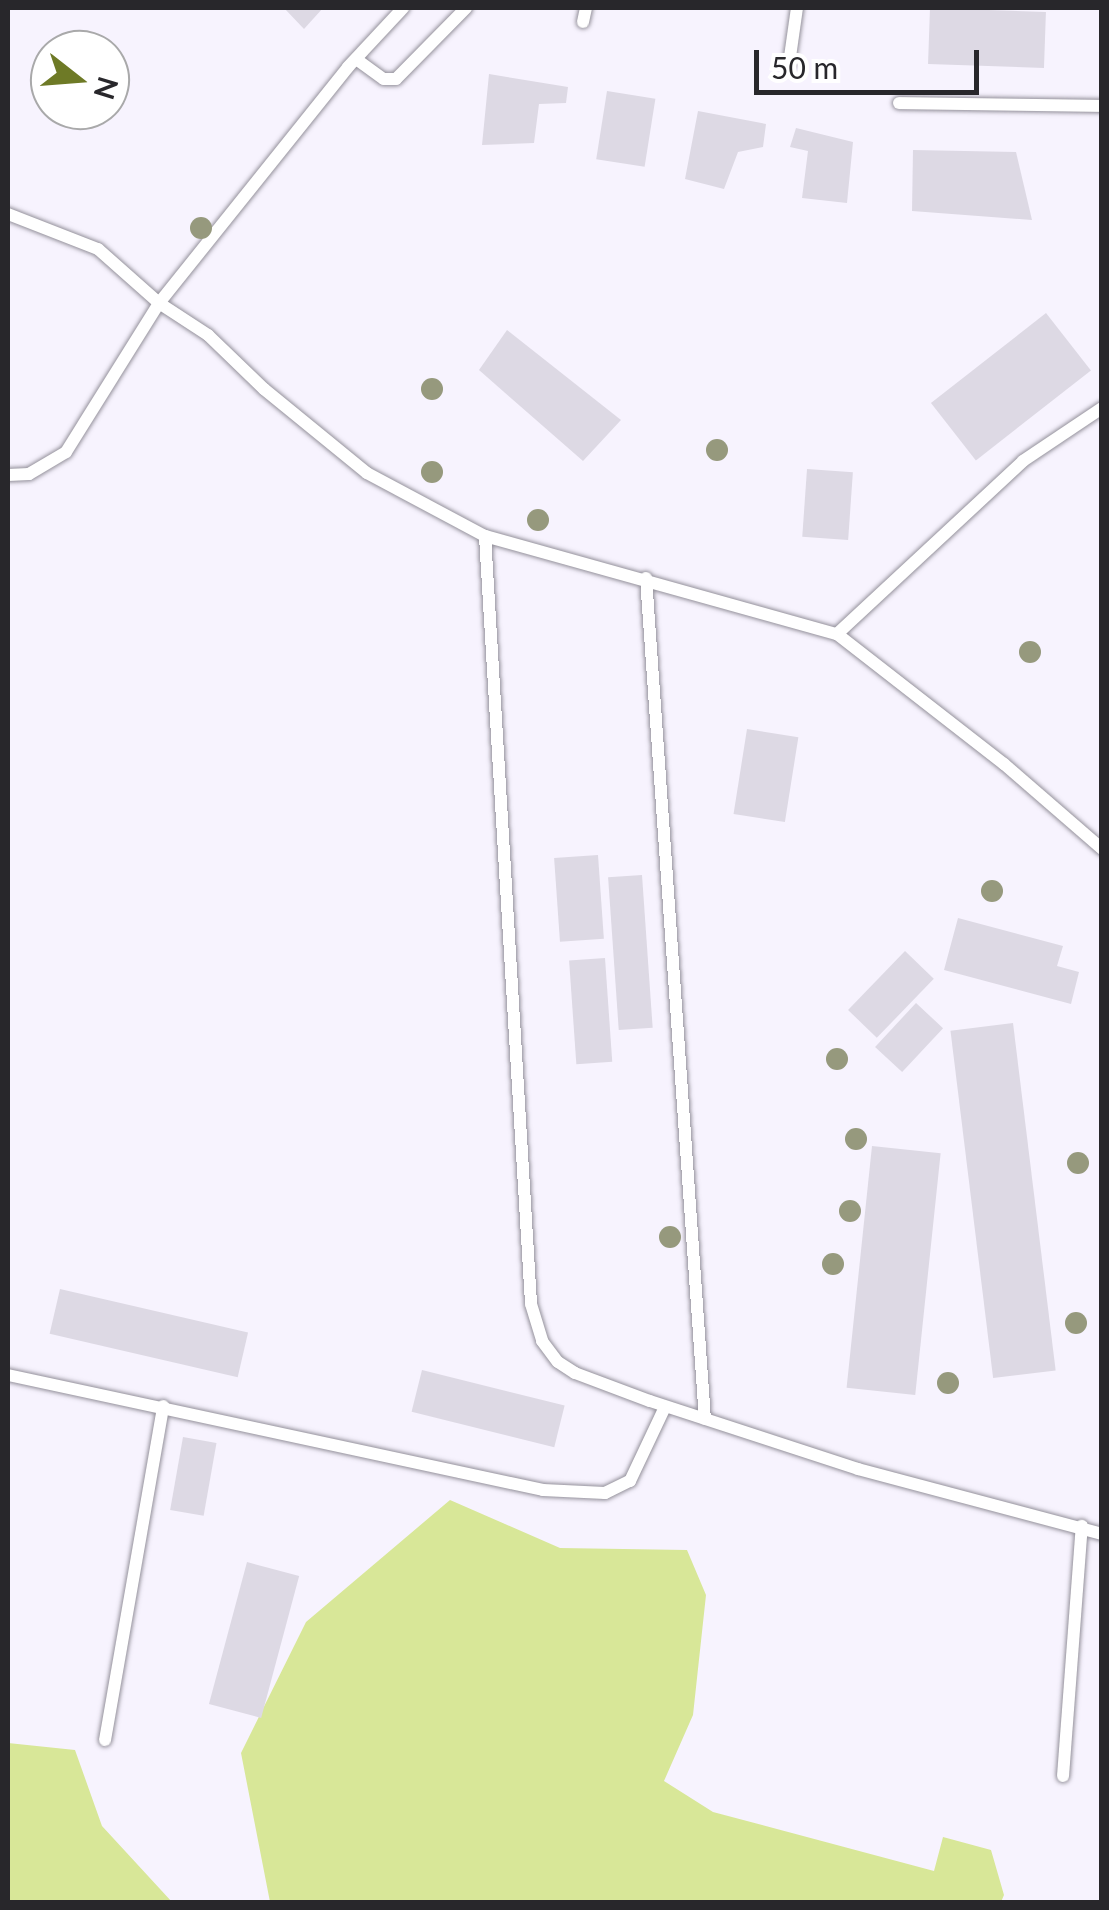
<!DOCTYPE html>
<style>
body{margin:0}
#map{position:relative;width:1109px;height:1910px;overflow:hidden;background:#f7f3fe;font-family:Lato,sans-serif}
div>[style]{position:absolute}
.green>*{inset:0;background:#d8e798}
.building>*{inset:0;background:#ddd9e4;transform-origin:0 0}
.roads{filter:drop-shadow(0 0 2px #94919b) drop-shadow(0 0 2px #94919b)}
.lane>*{height:12px;margin:-6px;padding:0 6px;transform-origin:6px;border-radius:6px;background:#fff}
.trees>*{width:22px;height:22px;margin:-11px;border-radius:50%;background:#96997d}
span{translate:-50% -50%;white-space:nowrap;text-align:center;line-height:1.15;-webkit-text-stroke:9px #fff;paint-order:stroke}
.frame{position:absolute;inset:0;border:10px solid #28272b;pointer-events:none}
.north{position:absolute;left:30px;top:30px;width:100px;height:100px;box-sizing:border-box;background:#fff;border:2px solid #a9a9aa;border-radius:50%;rotate:107deg;font-size:28px;font-weight:700;line-height:40px;text-align:center;color:#28272b}
.north::after{content:'';display:block;margin:auto;width:35px;height:45px;background:#6e7a26;clip-path:polygon(50% 0,100% 100%,50% 72%,0 100%)}
.scale{position:absolute;left:754px;top:50px;width:225px;height:45px;box-sizing:border-box;border:5px solid #28272b;border-top:0;padding-left:12px;font-size:30px;line-height:35px;white-space:nowrap;color:#28272b;-webkit-text-stroke:8px #fff;paint-order:stroke}
</style>
<div id="map">
<div class="green">
<i style="clip-path:polygon(450px 1500px,560px 1548px,687px 1550px,706px 1595px,693px 1715px,664px 1781px,713px 1812px,934px 1871px,943px 1837px,991px 1850px,1004px 1895px,1001px 1902px,270px 1902px,241px 1753px,306px 1622px)"></i>
<i style="clip-path:polygon(8px 1743px,75px 1750px,102px 1826px,172px 1902px,8px 1902px)"></i>
</div>
<div class="building">
<i style="clip-path:polygon(284px 8px,323px 8px,304px 29px)"></i>
<i style="left:930px;top:8px;width:116px;height:56px;rotate:2deg"></i>
<i style="clip-path:polygon(489px 74px,568px 87px,566px 103px,539px 104px,534px 143px,482px 145px)"></i>
<i style="left:607px;top:91px;width:49px;height:69px;rotate:9deg"></i>
<i style="clip-path:polygon(698px 111px,766px 124px,763px 147px,738px 152px,724px 189px,685px 179px)"></i>
<i style="clip-path:polygon(796px 128px,853px 142px,847px 203px,802px 198px,808px 151px,790px 147px)"></i>
<i style="clip-path:polygon(913px 150px,1016px 152px,1032px 220px,912px 211px)"></i>
<i style="left:1046px;top:313px;width:73px;height:146px;rotate:52deg"></i>
<i style="clip-path:polygon(507px 330px,621px 420px,583px 461px,479px 370px)"></i>
<i style="left:807px;top:469px;width:46px;height:68px;rotate:4deg"></i>
<i style="left:747px;top:729px;width:52px;height:86px;rotate:9deg"></i>
<i style="left:598px;top:855px;width:84px;height:44px;rotate:86deg"></i>
<i style="left:642px;top:875px;width:153px;height:34px;rotate:86deg"></i>
<i style="clip-path:polygon(958px 918px,1063px 946px,1057px 966px,1079px 972px,1071px 1004px,944px 970px)"></i>
<i style="left:905px;top:951px;width:40px;height:82px;rotate:44deg"></i>
<i style="left:605px;top:958px;width:104px;height:36px;rotate:86deg"></i>
<i style="left:916px;top:1003px;width:37px;height:60px;rotate:43deg"></i>
<i style="left:1013px;top:1023px;width:350px;height:63px;rotate:83deg"></i>
<i style="left:872px;top:1146px;width:69px;height:243px;rotate:6deg"></i>
<i style="left:60px;top:1289px;width:193px;height:46px;rotate:13deg"></i>
<i style="left:422px;top:1370px;width:147px;height:43px;rotate:14deg"></i>
<i style="left:183px;top:1437px;width:34px;height:74px;rotate:10deg"></i>
<i style="left:247px;top:1562px;width:54px;height:147px;rotate:15deg"></i>
</div>
<div class="roads">
<div class="lane">
<i style="left:583px;top:22px;width:14px;rotate:-78deg"></i>
<i style="left:356px;top:59px;width:34px;rotate:36deg"></i>
<i style="left:384px;top:79px;width:12px"></i>
<i style="left:396px;top:79px;width:100px;rotate:-45.4deg"></i>
<i style="left:789px;top:64px;width:57px;rotate:-81.9deg"></i>
<i style="left:899px;top:103px;width:203px;rotate:0.8deg"></i>
<i style="left:8px;top:214px;width:97px;rotate:21.3deg"></i>
<i style="left:98px;top:249px;width:81px;rotate:41.5deg"></i>
<i style="left:159px;top:303px;width:59px;rotate:33.1deg"></i>
<i style="left:208px;top:335px;width:78px;rotate:44deg"></i>
<i style="left:264px;top:389px;width:133px;rotate:39.2deg"></i>
<i style="left:367px;top:473px;width:134px;rotate:28.1deg"></i>
<i style="left:485px;top:536px;width:365px;rotate:15.6deg"></i>
<i style="left:837px;top:634px;width:212px;rotate:37.9deg"></i>
<i style="left:1004px;top:764px;width:130px;rotate:40.9deg"></i>
<i style="left:8px;top:475px;width:21px;rotate:-3deg"></i>
<i style="left:29px;top:474px;width:43px;rotate:-30.7deg"></i>
<i style="left:66px;top:452px;width:176px;rotate:-58deg"></i>
<i style="left:159px;top:303px;width:302px;rotate:-51.3deg"></i>
<i style="left:348px;top:67px;width:81px;rotate:-47deg"></i>
<i style="left:485px;top:536px;width:769px;rotate:86.57deg"></i>
<i style="left:531px;top:1304px;width:39px;rotate:73deg"></i>
<i style="left:542px;top:1341px;width:26px;rotate:53deg"></i>
<i style="left:558px;top:1362px;width:20px;rotate:33deg"></i>
<i style="left:575px;top:1373px;width:80px;rotate:20.5deg"></i>
<i style="left:650px;top:1401px;width:219px;rotate:18.1deg"></i>
<i style="left:858px;top:1469px;width:253px;rotate:14.9deg"></i>
<i style="left:646px;top:578px;width:843px;rotate:85.99deg"></i>
<i style="left:837px;top:634px;width:254px;rotate:-42.9deg"></i>
<i style="left:1023px;top:461px;width:95px;rotate:-33.9deg"></i>
<i style="left:8px;top:1375px;width:547px;rotate:12.13deg"></i>
<i style="left:543px;top:1490px;width:62px;rotate:2.8deg"></i>
<i style="left:605px;top:1493px;width:28px;rotate:-26deg"></i>
<i style="left:630px;top:1481px;width:82px;rotate:-64.7deg"></i>
<i style="left:105px;top:1740px;width:339px;rotate:-80.1deg"></i>
<i style="left:1063px;top:1776px;width:251px;rotate:-85.7deg"></i>
</div>
</div>
<div class="trees">
<i style="left:201px;top:228px"></i>
<i style="left:432px;top:389px"></i>
<i style="left:717px;top:450px"></i>
<i style="left:432px;top:472px"></i>
<i style="left:538px;top:520px"></i>
<i style="left:1030px;top:652px"></i>
<i style="left:992px;top:891px"></i>
<i style="left:837px;top:1059px"></i>
<i style="left:856px;top:1139px"></i>
<i style="left:1078px;top:1163px"></i>
<i style="left:850px;top:1211px"></i>
<i style="left:670px;top:1237px"></i>
<i style="left:833px;top:1264px"></i>
<i style="left:1076px;top:1323px"></i>
<i style="left:948px;top:1383px"></i>
</div>
<div class="frame"></div>
<div class="north">N</div>
<div class="scale">50 m</div>
</div>
